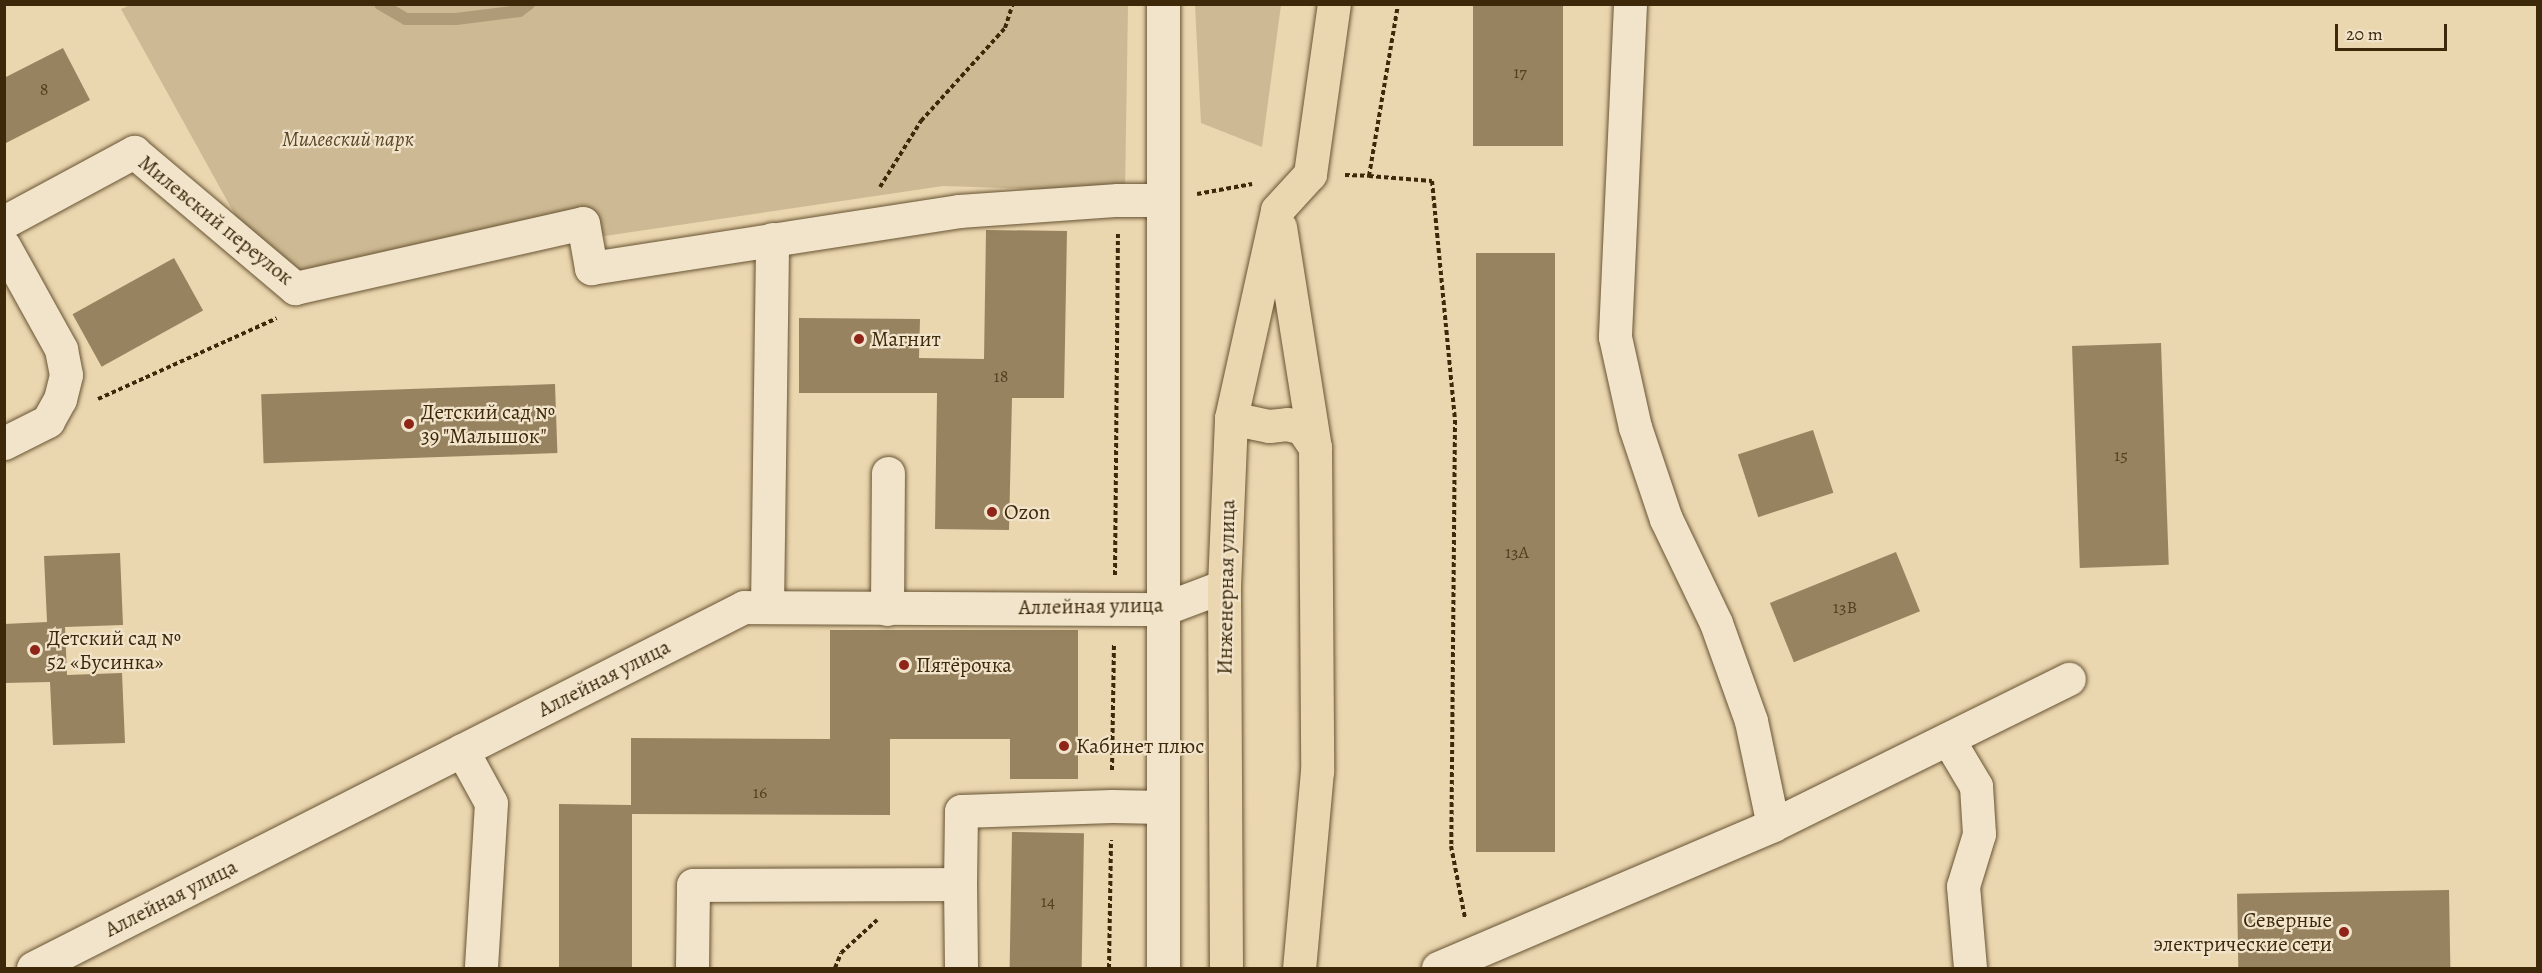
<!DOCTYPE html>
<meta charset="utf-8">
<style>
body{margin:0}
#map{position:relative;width:2542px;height:973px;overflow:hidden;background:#ead6af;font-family:Alegreya,serif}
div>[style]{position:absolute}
.green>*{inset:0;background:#cdb993}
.stream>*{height:12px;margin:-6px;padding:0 6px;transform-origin:6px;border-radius:6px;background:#af9b77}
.building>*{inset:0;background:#978360;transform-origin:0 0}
.path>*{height:4px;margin-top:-2px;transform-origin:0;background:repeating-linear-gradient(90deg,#3d290a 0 4.5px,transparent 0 7.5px)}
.roads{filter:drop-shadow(0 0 2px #685433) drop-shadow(0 0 2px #685433)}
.minor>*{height:33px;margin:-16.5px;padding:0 16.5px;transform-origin:16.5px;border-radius:16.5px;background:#f1e4cb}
.major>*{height:33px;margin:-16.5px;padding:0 16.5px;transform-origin:16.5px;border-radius:16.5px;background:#ead6af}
.dots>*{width:16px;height:16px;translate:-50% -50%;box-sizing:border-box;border:3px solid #f1e4cb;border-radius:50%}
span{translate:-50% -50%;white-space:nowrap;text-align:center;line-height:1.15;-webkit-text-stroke:4.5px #f1e4cb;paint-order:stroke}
.number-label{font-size:18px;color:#544020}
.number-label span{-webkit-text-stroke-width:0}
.park-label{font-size:21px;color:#5a4625;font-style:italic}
.street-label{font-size:21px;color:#3d290a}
.poi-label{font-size:21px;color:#3d290a}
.left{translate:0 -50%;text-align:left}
.right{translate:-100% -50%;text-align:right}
.frame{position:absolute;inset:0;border:6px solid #3d290a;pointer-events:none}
.scale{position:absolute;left:2335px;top:24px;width:112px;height:27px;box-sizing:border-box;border:3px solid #3d290a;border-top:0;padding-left:8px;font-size:18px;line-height:21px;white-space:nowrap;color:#3d290a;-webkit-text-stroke:4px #f1e4cb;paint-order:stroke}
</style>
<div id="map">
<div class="green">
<i style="clip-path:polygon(133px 4px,1128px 5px,1125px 192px,943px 186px,409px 265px,280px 296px,121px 9px)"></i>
<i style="clip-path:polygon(1195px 5px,1281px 5px,1262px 147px,1201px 123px)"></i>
</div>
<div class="stream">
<i style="left:380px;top:4px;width:30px;rotate:30deg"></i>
<i style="left:406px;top:19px;width:50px"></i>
<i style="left:456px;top:19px;width:64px;rotate:-7.2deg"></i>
<i style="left:519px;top:11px;width:12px;rotate:-35deg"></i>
</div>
<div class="building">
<i style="left:1473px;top:4px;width:90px;height:142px"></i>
<i style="clip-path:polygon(63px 48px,90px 100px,4px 144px,4px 78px)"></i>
<i style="clip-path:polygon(986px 230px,1067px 231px,1064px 398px,1012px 398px,1009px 530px,935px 529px,937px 393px,799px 393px,799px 318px,920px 319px,919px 358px,984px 359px)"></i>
<i style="left:1476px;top:253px;width:79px;height:599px"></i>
<i style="left:174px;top:258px;width:60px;height:116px;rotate:61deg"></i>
<i style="left:2161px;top:343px;width:222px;height:89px;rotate:88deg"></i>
<i style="left:555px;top:384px;width:69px;height:294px;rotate:88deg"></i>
<i style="left:1813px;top:430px;width:66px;height:79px;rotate:72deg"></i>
<i style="left:1896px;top:552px;width:64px;height:136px;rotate:68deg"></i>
<i style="clip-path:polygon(120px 553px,123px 625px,65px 627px,67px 675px,122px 673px,125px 743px,53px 745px,50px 682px,4px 683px,4px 624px,47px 622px,44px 556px)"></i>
<i style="clip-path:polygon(830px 630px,1078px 630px,1078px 779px,1010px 779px,1010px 739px,890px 739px,890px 815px,632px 814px,632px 968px,559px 968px,559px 804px,631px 805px,631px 738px,830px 739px)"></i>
<i style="left:1012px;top:832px;width:72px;height:136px;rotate:1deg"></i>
<i style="left:2449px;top:890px;width:78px;height:212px;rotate:89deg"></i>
</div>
<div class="path">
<i style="left:1345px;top:175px;width:24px;rotate:2deg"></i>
<i style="left:1369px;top:176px;width:174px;rotate:-80.4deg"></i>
<i style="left:1369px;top:176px;width:63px;rotate:4.5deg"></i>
<i style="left:1432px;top:181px;width:240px;rotate:84.5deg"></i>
<i style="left:1455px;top:420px;width:426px;rotate:90.5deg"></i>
<i style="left:1451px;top:846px;width:73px;rotate:79deg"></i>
<i style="left:880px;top:187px;width:78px;rotate:-58.2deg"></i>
<i style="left:921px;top:121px;width:125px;rotate:-47.9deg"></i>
<i style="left:1005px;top:28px;width:25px;rotate:-72deg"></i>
<i style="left:1197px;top:194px;width:56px;rotate:-10.3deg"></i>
<i style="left:98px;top:399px;width:196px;rotate:-24.3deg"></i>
<i style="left:1115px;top:575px;width:341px;rotate:-89.5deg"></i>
<i style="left:1112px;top:770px;width:125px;rotate:-89.1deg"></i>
<i style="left:835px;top:968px;width:16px;rotate:-68deg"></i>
<i style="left:841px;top:953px;width:49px;rotate:-42.5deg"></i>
<i style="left:1109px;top:968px;width:128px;rotate:-89.1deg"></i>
</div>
<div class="roads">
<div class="minor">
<i style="left:1630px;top:4px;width:333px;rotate:92.6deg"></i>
<i style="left:1615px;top:337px;width:92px;rotate:77.5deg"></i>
<i style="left:1635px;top:427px;width:97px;rotate:71.4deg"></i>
<i style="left:1666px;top:519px;width:115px;rotate:64.3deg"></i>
<i style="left:1716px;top:623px;width:104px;rotate:70.3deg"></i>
<i style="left:1751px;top:721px;width:106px;rotate:78.1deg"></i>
<i style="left:4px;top:222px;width:148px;rotate:-28.3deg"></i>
<i style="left:134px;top:152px;width:211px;rotate:40.2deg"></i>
<i style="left:295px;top:288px;width:295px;rotate:-12.7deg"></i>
<i style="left:583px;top:223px;width:46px;rotate:79.9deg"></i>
<i style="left:591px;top:268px;width:372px;rotate:-8.8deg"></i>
<i style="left:959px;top:211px;width:159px;rotate:-4deg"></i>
<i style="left:1118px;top:200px;width:45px"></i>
<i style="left:4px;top:246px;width:118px;rotate:61deg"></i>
<i style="left:61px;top:349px;width:26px;rotate:79deg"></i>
<i style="left:66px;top:375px;width:25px;rotate:104deg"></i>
<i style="left:60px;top:399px;width:25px;rotate:119deg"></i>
<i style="left:48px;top:421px;width:49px;rotate:153.4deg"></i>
<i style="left:767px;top:607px;width:368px;rotate:-89.2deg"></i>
<i style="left:887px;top:609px;width:136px;rotate:-89.6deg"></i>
<i style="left:1948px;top:739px;width:55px;rotate:59.2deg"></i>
<i style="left:1976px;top:786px;width:48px;rotate:86.4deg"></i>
<i style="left:1979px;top:834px;width:54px;rotate:107.1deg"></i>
<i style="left:1963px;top:886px;width:82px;rotate:85.1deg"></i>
<i style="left:462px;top:750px;width:60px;rotate:61.3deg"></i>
<i style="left:491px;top:803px;width:165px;rotate:93.5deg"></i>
<i style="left:960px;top:884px;width:84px;rotate:89.3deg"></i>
<i style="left:33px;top:968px;width:797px;rotate:-26.92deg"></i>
<i style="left:744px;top:607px;width:419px;rotate:0.3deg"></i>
<i style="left:1163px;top:609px;width:65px;rotate:-20.7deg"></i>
<i style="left:692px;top:968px;width:83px;rotate:-89.3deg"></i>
<i style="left:693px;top:885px;width:267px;rotate:-0.2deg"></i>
<i style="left:960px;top:884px;width:73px;rotate:-89.2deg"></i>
<i style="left:961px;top:811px;width:151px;rotate:-1.9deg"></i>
<i style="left:1112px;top:806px;width:51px;rotate:1.1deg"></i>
<i style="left:1163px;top:968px;width:964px;rotate:-90deg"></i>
<i style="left:1438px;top:968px;width:364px;rotate:-23.1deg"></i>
<i style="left:1773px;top:825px;width:330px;rotate:-26.3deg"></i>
</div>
<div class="major">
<i style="left:1280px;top:227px;width:223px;rotate:81deg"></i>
<i style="left:1315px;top:447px;width:324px;rotate:89.6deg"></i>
<i style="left:1317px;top:771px;width:198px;rotate:95.2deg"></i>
<i style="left:1231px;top:418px;width:39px;rotate:12deg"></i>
<i style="left:1269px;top:426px;width:18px;rotate:-6deg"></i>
<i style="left:1287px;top:424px;width:16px;rotate:15deg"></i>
<i style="left:1302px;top:428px;width:23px;rotate:56deg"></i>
<i style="left:1226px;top:968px;width:382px;rotate:-90.3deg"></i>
<i style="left:1224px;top:586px;width:168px;rotate:-87.6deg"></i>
<i style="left:1231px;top:418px;width:213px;rotate:-77.5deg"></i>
<i style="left:1277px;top:210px;width:49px;rotate:-47.5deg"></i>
<i style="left:1310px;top:174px;width:172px;rotate:-82deg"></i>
</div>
</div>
<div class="dots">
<i style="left:859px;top:339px;background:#8f2418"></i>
<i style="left:409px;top:424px;background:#8f2418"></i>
<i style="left:992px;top:512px;background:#8f2418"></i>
<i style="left:35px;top:650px;background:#8f2418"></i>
<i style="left:904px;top:665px;background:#8f2418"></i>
<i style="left:1064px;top:746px;background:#8f2418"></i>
<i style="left:2344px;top:932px;background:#8f2418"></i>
</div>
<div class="number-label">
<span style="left:1520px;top:72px">17</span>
<span style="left:44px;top:89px">8</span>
<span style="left:1001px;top:376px">18</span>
<span style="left:2121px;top:455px">15</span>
<span style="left:1517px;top:552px">13А</span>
<span style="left:1845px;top:607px">13В</span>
<span style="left:760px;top:792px">16</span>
<span style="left:1048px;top:901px">14</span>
</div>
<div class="park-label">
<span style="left:348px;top:139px">Милевский парк</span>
</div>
<div class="street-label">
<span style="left:216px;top:220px;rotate:39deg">Милевский переулок</span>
<span style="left:1226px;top:587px;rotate:-89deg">Инженерная улица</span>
<span style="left:1091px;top:606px;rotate:-1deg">Аллейная улица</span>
<span style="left:604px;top:678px;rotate:-27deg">Аллейная улица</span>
<span style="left:171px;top:898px;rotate:-27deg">Аллейная улица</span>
</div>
<div class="poi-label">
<span class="left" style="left:871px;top:339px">Магнит</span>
<span class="left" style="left:421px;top:424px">Детский сад №<br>39 "Малышок"</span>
<span class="left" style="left:1004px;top:512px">Ozon</span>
<span class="left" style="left:47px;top:650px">Детский сад №<br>52 «Бусинка»</span>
<span class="left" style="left:916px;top:665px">Пятёрочка</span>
<span class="left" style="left:1076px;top:746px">Кабинет плюс</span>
<span class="right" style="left:2332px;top:932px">Северные<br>электрические сети</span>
</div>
<div class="frame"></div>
<div class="scale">20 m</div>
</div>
